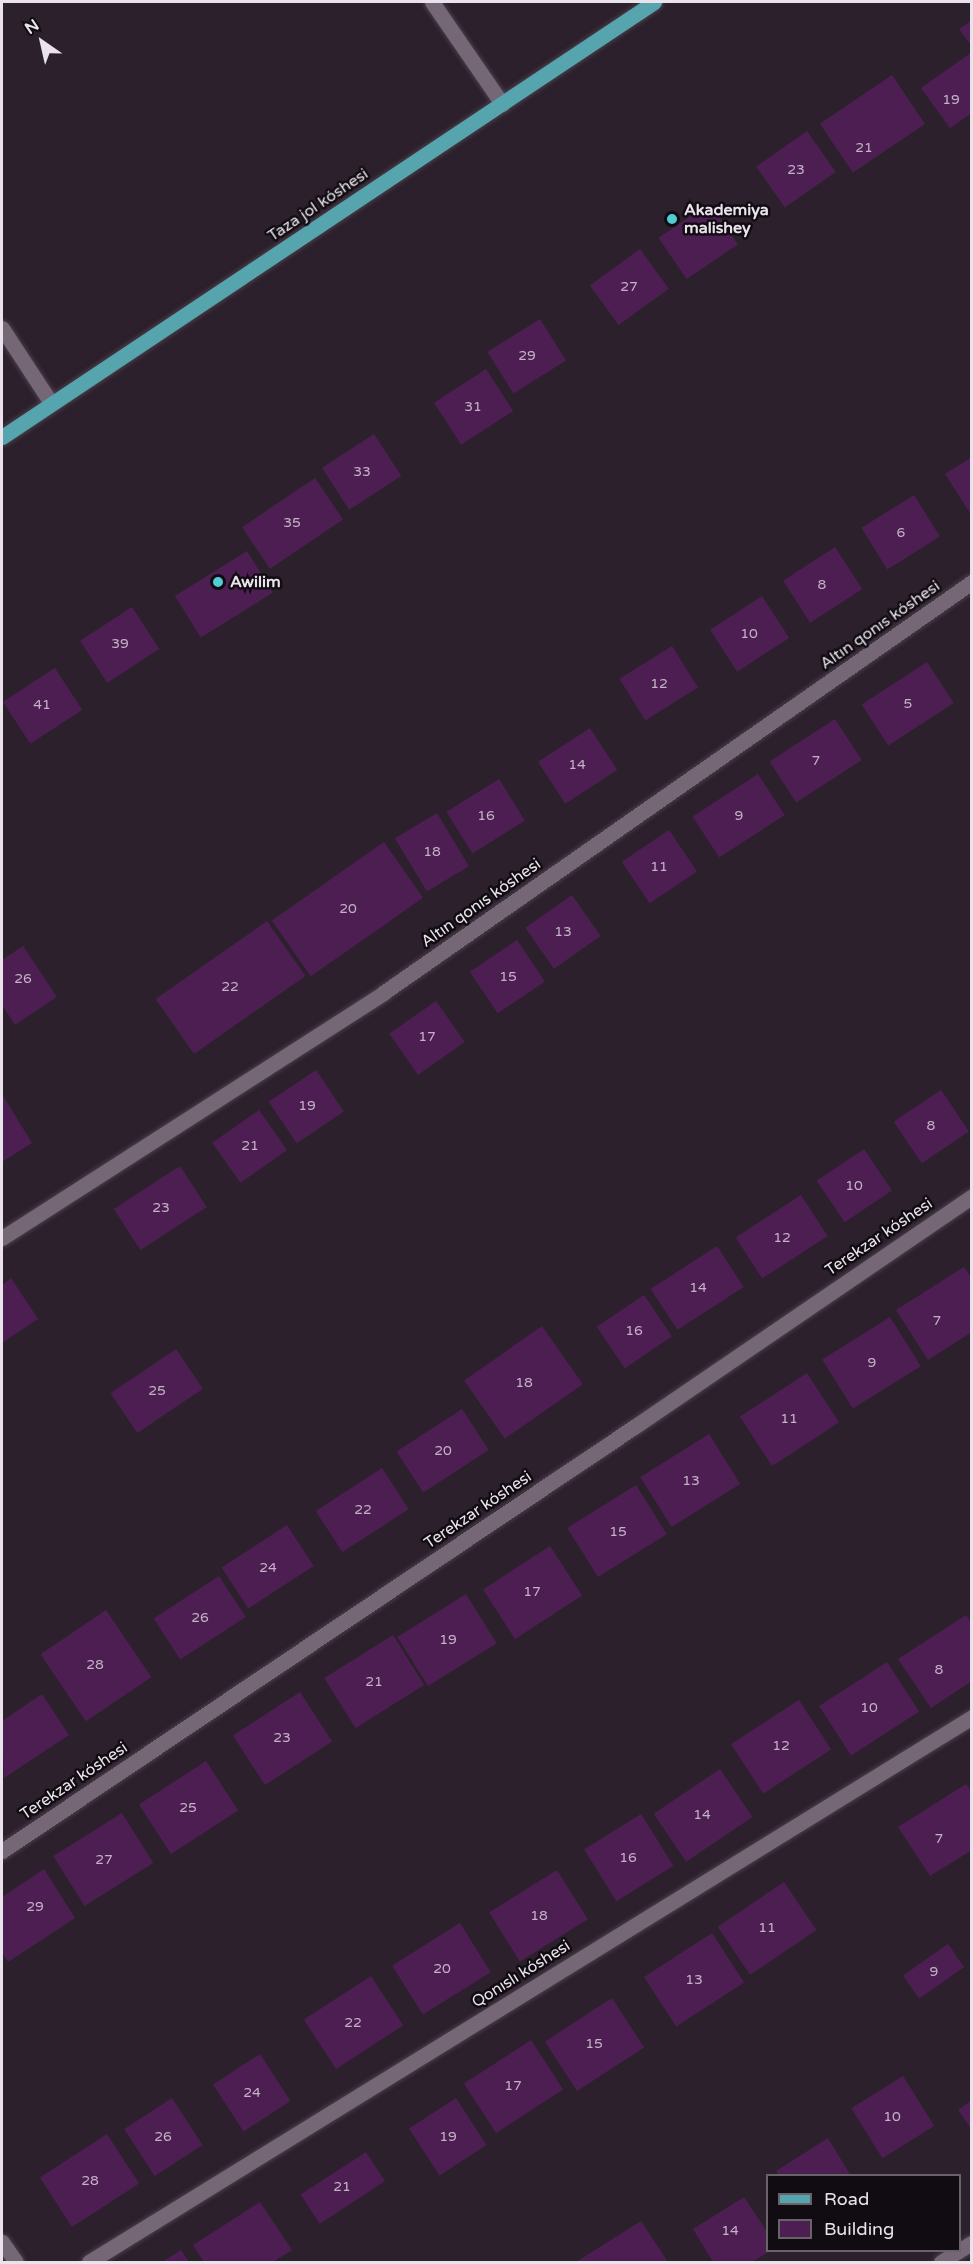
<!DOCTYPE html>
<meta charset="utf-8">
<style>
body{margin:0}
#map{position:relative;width:973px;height:2264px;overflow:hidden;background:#2c202d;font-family:"Varela Round",sans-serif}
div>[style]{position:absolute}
.building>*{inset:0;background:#4d1e52;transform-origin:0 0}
.roads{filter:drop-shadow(0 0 2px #483e49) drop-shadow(0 0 2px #483e49)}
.minor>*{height:15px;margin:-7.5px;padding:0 7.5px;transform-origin:7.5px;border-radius:7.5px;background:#756776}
.major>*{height:15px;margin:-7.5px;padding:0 7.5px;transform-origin:7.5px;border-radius:7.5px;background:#56a4ae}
.dots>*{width:16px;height:16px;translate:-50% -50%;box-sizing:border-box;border:3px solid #110c12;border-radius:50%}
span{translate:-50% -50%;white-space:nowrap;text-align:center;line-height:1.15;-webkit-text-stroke:5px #110c12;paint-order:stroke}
.number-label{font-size:14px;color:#c4b2c6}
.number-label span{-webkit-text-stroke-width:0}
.street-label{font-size:16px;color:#ebe3ec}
.poi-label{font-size:16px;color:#ebe3ec;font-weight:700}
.left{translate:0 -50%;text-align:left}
.frame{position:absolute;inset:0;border:3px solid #ebe3ec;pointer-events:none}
.legend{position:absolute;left:766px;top:2174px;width:195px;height:78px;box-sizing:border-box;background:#110c12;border:2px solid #686269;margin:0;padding:8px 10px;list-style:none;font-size:18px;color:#ebe3ec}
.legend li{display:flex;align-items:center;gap:12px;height:30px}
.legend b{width:30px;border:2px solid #686269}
.north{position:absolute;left:12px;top:12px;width:60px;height:60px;-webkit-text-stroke:4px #110c12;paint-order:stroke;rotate:326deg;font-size:16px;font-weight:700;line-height:24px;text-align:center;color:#ebe3ec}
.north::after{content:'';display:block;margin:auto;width:21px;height:27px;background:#ebe3ec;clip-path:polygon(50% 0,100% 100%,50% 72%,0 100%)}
</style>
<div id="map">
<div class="building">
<i style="clip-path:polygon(972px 20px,972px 47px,959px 29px)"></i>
<i style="clip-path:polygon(972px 52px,972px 113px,950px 128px,921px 88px)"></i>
<i style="left:892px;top:75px;width:59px;height:87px;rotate:56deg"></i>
<i style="left:807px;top:131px;width:50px;height:62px;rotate:55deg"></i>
<i style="left:710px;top:203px;width:50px;height:62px;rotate:56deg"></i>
<i style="left:640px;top:249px;width:49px;height:62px;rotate:54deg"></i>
<i style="left:540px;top:319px;width:49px;height:62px;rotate:58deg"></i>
<i style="left:486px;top:369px;width:50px;height:62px;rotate:57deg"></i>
<i style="left:374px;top:434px;width:50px;height:62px;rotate:57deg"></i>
<i style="clip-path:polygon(972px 457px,972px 516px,945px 474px)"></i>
<i style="left:315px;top:478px;width:50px;height:88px;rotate:56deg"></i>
<i style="left:914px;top:495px;width:49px;height:62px;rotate:58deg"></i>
<i style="left:835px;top:547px;width:50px;height:62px;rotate:57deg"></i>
<i style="left:247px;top:551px;width:49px;height:85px;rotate:58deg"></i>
<i style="left:762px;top:596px;width:50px;height:62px;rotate:57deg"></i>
<i style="left:132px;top:607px;width:50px;height:62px;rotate:57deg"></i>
<i style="left:672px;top:646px;width:49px;height:62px;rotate:58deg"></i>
<i style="left:927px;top:662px;width:49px;height:78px;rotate:57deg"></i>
<i style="left:55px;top:668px;width:50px;height:62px;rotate:57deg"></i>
<i style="left:835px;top:719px;width:49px;height:78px;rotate:57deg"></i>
<i style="left:590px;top:728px;width:50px;height:62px;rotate:57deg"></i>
<i style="left:758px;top:774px;width:49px;height:78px;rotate:57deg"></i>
<i style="left:499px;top:779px;width:49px;height:62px;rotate:58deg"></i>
<i style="left:437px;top:813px;width:62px;height:49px;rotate:59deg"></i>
<i style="left:669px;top:830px;width:50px;height:57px;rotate:56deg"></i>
<i style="left:384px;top:842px;width:68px;height:137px;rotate:55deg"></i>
<i style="left:572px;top:895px;width:50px;height:57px;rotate:55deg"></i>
<i style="left:267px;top:921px;width:67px;height:136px;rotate:55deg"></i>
<i style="left:517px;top:940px;width:50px;height:57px;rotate:56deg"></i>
<i style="clip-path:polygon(23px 946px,57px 997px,15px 1025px,2px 1005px,2px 960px)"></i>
<i style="left:436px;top:1001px;width:50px;height:57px;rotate:55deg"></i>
<i style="left:316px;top:1070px;width:50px;height:57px;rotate:56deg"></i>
<i style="left:941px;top:1090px;width:50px;height:57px;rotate:56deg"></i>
<i style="clip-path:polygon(2px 1094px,32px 1143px,2px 1162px)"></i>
<i style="left:259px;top:1110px;width:49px;height:57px;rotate:55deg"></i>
<i style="left:864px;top:1149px;width:50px;height:57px;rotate:56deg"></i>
<i style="left:180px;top:1166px;width:49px;height:79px;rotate:57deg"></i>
<i style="left:801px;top:1195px;width:49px;height:78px;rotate:57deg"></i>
<i style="left:717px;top:1246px;width:49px;height:79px;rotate:57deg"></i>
<i style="clip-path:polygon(964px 1267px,972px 1279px,972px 1332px,928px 1360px,896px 1310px)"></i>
<i style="clip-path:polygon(11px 1278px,38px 1319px,2px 1343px,2px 1285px)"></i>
<i style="left:644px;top:1295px;width:50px;height:57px;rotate:56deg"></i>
<i style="left:890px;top:1317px;width:58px;height:80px;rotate:58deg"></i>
<i style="left:542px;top:1326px;width:71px;height:95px;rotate:55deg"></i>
<i style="left:176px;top:1349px;width:48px;height:79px;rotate:56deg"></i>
<i style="left:807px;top:1373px;width:59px;height:80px;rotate:57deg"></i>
<i style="left:462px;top:1409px;width:49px;height:78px;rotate:57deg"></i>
<i style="left:709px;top:1434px;width:59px;height:81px;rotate:58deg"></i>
<i style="left:382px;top:1468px;width:49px;height:79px;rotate:57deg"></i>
<i style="left:636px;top:1485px;width:58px;height:81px;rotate:58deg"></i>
<i style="left:287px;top:1525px;width:49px;height:78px;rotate:57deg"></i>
<i style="left:550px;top:1546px;width:59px;height:80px;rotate:57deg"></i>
<i style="left:219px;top:1576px;width:49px;height:78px;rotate:57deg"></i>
<i style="left:466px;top:1594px;width:58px;height:81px;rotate:58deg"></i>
<i style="left:106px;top:1610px;width:81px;height:79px;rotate:56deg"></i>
<i style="clip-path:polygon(966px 1615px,972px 1624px,972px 1681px,931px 1708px,898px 1659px)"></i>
<i style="left:393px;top:1635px;width:59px;height:81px;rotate:58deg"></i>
<i style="left:887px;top:1662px;width:59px;height:81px;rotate:57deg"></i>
<i style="left:300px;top:1692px;width:59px;height:80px;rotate:57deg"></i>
<i style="clip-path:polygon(42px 1694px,69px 1735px,4px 1778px,2px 1721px)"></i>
<i style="left:799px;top:1700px;width:59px;height:81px;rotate:57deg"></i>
<i style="left:206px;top:1761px;width:59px;height:80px;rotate:57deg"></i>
<i style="left:720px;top:1769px;width:58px;height:80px;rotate:56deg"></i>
<i style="clip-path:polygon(966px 1784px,972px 1792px,972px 1850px,930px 1876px,898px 1827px)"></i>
<i style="left:122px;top:1813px;width:59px;height:81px;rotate:58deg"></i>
<i style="left:641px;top:1814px;width:61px;height:67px;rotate:58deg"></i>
<i style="clip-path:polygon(44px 1869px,75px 1918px,8px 1962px,2px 1952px,2px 1897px)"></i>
<i style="left:557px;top:1870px;width:58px;height:80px;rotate:58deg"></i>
<i style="left:784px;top:1882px;width:58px;height:80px;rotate:56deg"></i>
<i style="left:460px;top:1923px;width:58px;height:80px;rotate:58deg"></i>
<i style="left:712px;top:1933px;width:59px;height:81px;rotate:57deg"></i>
<i style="left:948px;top:1944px;width:28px;height:55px;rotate:55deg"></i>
<i style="left:371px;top:1976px;width:59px;height:80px;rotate:57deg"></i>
<i style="left:612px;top:1998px;width:59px;height:80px;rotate:57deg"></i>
<i style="left:531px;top:2040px;width:59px;height:80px;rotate:57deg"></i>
<i style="left:260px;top:2054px;width:56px;height:56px;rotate:57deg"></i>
<i style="left:903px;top:2076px;width:59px;height:61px;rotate:58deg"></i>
<i style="left:172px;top:2098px;width:56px;height:57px;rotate:57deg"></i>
<i style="left:456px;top:2098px;width:56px;height:56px;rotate:57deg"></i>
<i style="clip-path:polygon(972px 2100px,972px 2130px,958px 2110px)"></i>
<i style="left:107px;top:2134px;width:59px;height:80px;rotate:57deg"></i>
<i style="clip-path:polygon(828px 2138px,851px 2176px,779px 2176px,776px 2171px)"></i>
<i style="left:366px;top:2152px;width:35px;height:78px;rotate:57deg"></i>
<i style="clip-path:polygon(744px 2197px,768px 2233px,768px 2250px,771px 2250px,752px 2262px,713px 2262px,693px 2229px)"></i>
<i style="clip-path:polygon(260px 2202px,292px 2250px,273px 2262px,204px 2262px,193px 2245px)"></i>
<i style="clip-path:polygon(641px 2221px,668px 2262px,576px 2262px)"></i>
<i style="clip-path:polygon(181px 2250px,189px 2262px,162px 2262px)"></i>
</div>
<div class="roads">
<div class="minor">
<i style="left:432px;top:2px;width:124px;rotate:55.5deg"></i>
<i style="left:2px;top:328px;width:90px;rotate:56.8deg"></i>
<i style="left:2px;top:1238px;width:453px;rotate:-32.7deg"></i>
<i style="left:383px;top:993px;width:718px;rotate:-34.91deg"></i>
<i style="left:2px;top:1851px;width:761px;rotate:-33.86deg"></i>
<i style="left:634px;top:1427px;width:409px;rotate:-34.3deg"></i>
<i style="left:2px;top:2242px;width:24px;rotate:55deg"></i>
<i style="left:89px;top:2262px;width:1038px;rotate:-31.68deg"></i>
<i style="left:941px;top:2262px;width:36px;rotate:-32deg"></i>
</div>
<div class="major">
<i style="left:2px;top:437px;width:784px;rotate:-33.71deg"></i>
</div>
</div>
<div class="dots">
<i style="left:672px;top:219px;background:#51ccd3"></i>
<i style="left:218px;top:582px;background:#51ccd3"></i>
</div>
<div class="number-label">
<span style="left:951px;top:100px">19</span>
<span style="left:864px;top:148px">21</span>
<span style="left:796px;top:170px">23</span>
<span style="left:629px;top:287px">27</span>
<span style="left:527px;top:356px">29</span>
<span style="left:473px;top:407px">31</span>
<span style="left:362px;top:472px">33</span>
<span style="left:292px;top:523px">35</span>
<span style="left:901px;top:533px">6</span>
<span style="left:822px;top:585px">8</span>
<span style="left:749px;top:634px">10</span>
<span style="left:120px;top:644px">39</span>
<span style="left:659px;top:684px">12</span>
<span style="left:908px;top:704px">5</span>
<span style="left:42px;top:705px">41</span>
<span style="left:816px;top:761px">7</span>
<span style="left:577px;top:765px">14</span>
<span style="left:486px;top:816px">16</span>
<span style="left:739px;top:816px">9</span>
<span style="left:432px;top:852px">18</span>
<span style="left:659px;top:867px">11</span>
<span style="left:348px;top:909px">20</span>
<span style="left:563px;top:932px">13</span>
<span style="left:508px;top:977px">15</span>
<span style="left:23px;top:979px">26</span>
<span style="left:230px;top:987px">22</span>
<span style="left:427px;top:1037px">17</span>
<span style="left:307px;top:1106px">19</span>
<span style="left:931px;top:1126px">8</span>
<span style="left:250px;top:1146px">21</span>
<span style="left:854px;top:1186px">10</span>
<span style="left:161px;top:1208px">23</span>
<span style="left:782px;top:1238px">12</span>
<span style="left:698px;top:1288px">14</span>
<span style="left:937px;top:1321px">7</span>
<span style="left:634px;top:1331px">16</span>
<span style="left:872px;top:1363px">9</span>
<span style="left:524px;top:1383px">18</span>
<span style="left:157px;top:1391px">25</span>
<span style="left:789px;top:1419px">11</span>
<span style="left:443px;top:1451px">20</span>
<span style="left:691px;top:1481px">13</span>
<span style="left:363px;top:1510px">22</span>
<span style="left:618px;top:1532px">15</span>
<span style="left:268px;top:1568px">24</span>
<span style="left:532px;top:1592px">17</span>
<span style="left:200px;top:1618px">26</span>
<span style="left:448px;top:1640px">19</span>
<span style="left:95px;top:1665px">28</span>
<span style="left:939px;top:1670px">8</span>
<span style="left:374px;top:1682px">21</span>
<span style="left:869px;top:1708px">10</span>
<span style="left:282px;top:1738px">23</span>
<span style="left:781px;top:1746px">12</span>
<span style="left:188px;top:1808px">25</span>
<span style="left:702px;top:1815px">14</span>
<span style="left:939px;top:1839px">7</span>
<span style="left:628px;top:1858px">16</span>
<span style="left:104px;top:1860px">27</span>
<span style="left:35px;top:1907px">29</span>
<span style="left:539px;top:1916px">18</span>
<span style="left:767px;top:1928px">11</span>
<span style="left:442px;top:1969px">20</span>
<span style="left:934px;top:1972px">9</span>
<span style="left:694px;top:1980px">13</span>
<span style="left:353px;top:2023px">22</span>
<span style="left:594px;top:2044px">15</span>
<span style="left:513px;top:2086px">17</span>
<span style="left:252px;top:2093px">24</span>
<span style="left:892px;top:2117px">10</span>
<span style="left:163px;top:2137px">26</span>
<span style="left:448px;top:2137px">19</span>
<span style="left:90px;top:2181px">28</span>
<span style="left:342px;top:2187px">21</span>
<span style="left:730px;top:2231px">14</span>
</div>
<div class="street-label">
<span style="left:318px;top:205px;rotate:-34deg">Taza jol kóshesi</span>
<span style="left:880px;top:625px;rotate:-35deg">Altın qonıs kóshesi</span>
<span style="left:481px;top:903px;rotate:-35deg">Altın qonıs kóshesi</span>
<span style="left:879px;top:1237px;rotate:-34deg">Terekzar kóshesi</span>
<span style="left:478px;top:1510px;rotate:-34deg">Terekzar kóshesi</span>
<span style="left:74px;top:1781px;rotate:-34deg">Terekzar kóshesi</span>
<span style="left:521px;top:1974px;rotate:-32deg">Qonıslı kóshesi</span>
</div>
<div class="poi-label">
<span class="left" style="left:684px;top:219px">Akademiya<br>malishey</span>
<span class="left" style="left:230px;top:582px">Awilim</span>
</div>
<div class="frame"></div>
<ul class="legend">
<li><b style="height:8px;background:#56a4ae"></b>Road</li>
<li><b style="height:16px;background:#4d1e52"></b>Building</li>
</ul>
<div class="north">N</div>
</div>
